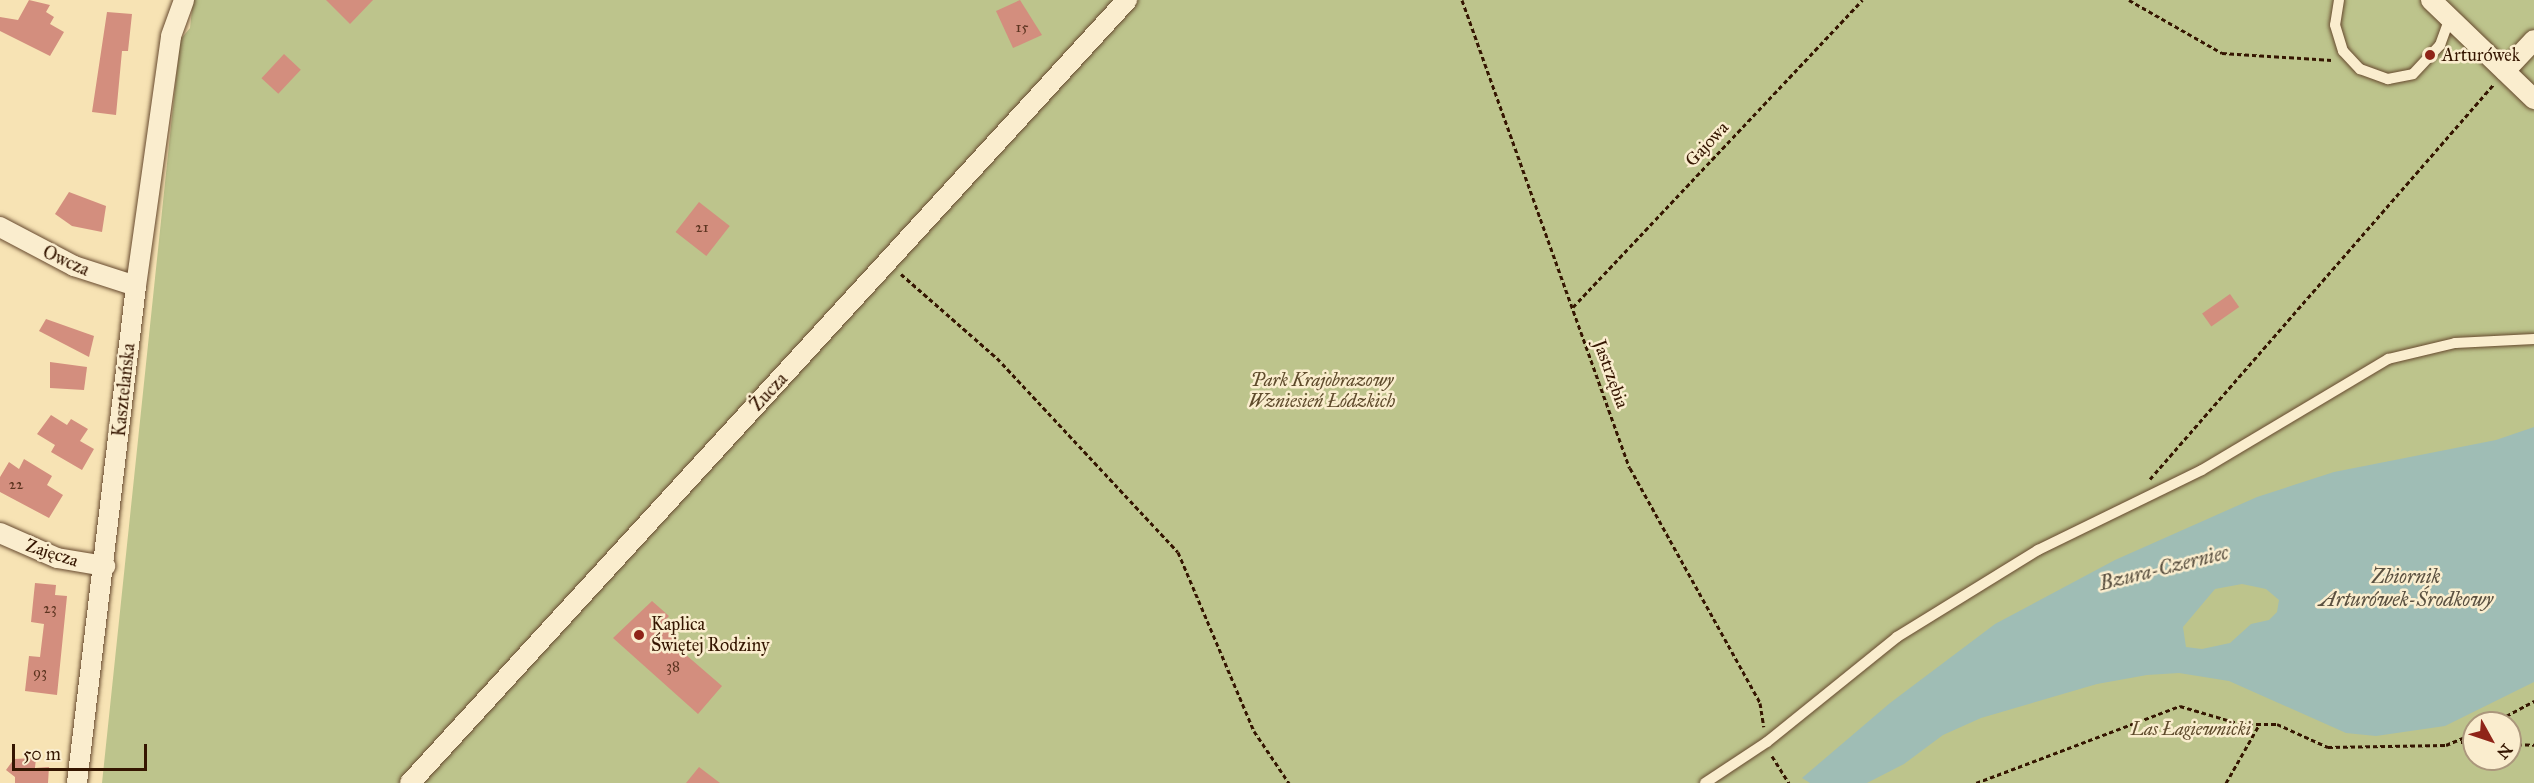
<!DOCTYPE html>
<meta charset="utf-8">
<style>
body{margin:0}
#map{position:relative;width:2534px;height:783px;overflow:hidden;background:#f7e3b4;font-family:"IM FELL Great Primer",serif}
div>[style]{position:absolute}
.green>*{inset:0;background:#bdc48c}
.water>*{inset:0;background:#9fbdb5}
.building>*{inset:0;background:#d38e7e;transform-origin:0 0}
.path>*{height:3px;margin-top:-1.5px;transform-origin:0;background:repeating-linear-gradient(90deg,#351601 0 4.5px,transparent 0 7.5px)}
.roads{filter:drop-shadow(0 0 2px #66492e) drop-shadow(0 0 2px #66492e)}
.service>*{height:10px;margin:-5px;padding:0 5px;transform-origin:5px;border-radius:5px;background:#faedce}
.minor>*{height:20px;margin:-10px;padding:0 10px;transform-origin:10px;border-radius:10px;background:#faedce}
.dots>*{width:16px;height:16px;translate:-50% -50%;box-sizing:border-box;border:3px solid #faedce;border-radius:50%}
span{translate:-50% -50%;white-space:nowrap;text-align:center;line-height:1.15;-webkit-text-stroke:5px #faedce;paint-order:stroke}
.number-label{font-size:15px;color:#5c3420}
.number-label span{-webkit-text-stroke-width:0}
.poi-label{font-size:18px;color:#351601}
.left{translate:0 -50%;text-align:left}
.street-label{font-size:18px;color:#351601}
.park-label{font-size:18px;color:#5e4a2b;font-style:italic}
.water-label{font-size:20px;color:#5a5040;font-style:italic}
.north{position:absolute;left:2462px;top:711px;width:60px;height:60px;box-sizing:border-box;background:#faedce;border:2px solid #ab977c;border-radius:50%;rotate:130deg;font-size:16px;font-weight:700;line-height:24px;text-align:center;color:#351601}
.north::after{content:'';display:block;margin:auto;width:21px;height:27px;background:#8f2418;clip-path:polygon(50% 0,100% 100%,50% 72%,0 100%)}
.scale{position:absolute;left:12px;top:744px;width:135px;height:27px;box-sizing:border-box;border:3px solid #351601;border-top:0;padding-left:8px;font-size:18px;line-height:21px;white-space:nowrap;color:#351601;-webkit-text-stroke:4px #faedce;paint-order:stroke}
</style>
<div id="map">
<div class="green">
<i style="clip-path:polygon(evenodd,193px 0,2534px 0,2534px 783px,102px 783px,180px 40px,190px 28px,193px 0,2474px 723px,2510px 723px,2510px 759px,2474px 759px,2474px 723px)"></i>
</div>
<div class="water">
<i style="clip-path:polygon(evenodd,2534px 427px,2534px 682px,2445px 726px,2376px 736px,2346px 733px,2229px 681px,2179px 673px,2147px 675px,2097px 684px,1981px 718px,1943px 735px,1904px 764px,1867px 783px,1810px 783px,1802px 778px,1890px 703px,1995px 624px,2115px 560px,2257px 497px,2334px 472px,2496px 440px,2534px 427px,2242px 584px,2266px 589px,2279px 600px,2277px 612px,2269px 620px,2251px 624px,2230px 643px,2202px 649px,2186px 647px,2183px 627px,2215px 589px,2242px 584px)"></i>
</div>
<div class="building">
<i style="clip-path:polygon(29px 0,50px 5px,46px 12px,54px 17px,50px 24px,64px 32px,50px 56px,0 31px,0 17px,18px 20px)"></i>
<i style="clip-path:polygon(326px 0,373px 0,350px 24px)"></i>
<i style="clip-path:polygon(1020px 0,1042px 35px,1013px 48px,996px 11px)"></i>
<i style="clip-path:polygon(107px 12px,132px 14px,128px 51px,122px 51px,116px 115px,92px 112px)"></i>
<i style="left:284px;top:54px;width:23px;height:33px;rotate:43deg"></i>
<i style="clip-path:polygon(69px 192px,106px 206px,102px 232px,72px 226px,55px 214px)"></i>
<i style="left:699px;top:202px;width:39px;height:38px;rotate:38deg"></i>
<i style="left:2230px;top:294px;width:16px;height:34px;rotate:55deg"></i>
<i style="clip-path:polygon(46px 319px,94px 336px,89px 357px,39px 331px)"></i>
<i style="clip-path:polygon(50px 362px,87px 367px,84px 390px,50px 388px)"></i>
<i style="clip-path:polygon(51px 415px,67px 425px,71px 419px,88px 429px,80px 441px,94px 449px,82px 470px,51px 452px,55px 445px,37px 434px)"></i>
<i style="clip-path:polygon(24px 459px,52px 476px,47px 485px,63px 495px,49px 518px,0 492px,0 477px,9px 462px,19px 469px)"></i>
<i style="clip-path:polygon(35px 583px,56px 585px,55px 595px,67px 596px,57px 695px,25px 691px,29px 656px,40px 657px,44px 624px,31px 622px)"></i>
<i style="clip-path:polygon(652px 601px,669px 616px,661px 625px,682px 644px,678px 648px,722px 686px,698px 714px,613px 638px)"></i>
<i style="clip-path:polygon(36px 758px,35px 768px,49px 767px,48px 783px,15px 783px,15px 777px,6px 770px,14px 759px)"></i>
<i style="clip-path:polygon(699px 767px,720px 783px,686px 783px)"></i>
</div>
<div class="path">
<i style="left:1462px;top:0;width:497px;rotate:70.3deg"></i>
<i style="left:1630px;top:468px;width:269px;rotate:61deg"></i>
<i style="left:1760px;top:703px;width:24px;rotate:81deg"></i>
<i style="left:2129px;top:0;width:107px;rotate:29.7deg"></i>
<i style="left:2222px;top:53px;width:110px;rotate:3.6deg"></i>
<i style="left:901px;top:274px;width:128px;rotate:41.2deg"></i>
<i style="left:997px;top:358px;width:265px;rotate:47deg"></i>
<i style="left:1178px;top:552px;width:194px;rotate:67deg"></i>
<i style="left:1254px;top:731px;width:63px;rotate:56.1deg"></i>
<i style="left:1573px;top:307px;width:422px;rotate:-46.7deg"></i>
<i style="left:2150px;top:479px;width:524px;rotate:-48.95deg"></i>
<i style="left:2493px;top:723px;width:47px;rotate:-28.2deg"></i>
<i style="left:2461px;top:742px;width:13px"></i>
<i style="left:2510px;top:744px;width:24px;rotate:2deg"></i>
<i style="left:1772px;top:756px;width:32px;rotate:58deg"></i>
<i style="left:1976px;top:783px;width:218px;rotate:-20.7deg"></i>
<i style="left:2180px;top:706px;width:64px;rotate:16.4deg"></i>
<i style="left:2241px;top:724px;width:36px"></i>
<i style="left:2277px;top:724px;width:56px;rotate:24.3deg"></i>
<i style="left:2328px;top:747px;width:118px;rotate:-1deg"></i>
<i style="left:2446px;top:745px;width:30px;rotate:-23deg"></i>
<i style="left:2226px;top:783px;width:67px;rotate:-60.4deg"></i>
</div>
<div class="roads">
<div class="service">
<i style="left:2339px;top:0;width:25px;rotate:99deg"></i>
<i style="left:2335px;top:25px;width:27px;rotate:73deg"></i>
<i style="left:2343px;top:51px;width:25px;rotate:47deg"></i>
<i style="left:2360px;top:69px;width:30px;rotate:20deg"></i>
<i style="left:2388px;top:79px;width:25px;rotate:-11deg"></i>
<i style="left:2413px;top:74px;width:40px;rotate:-47deg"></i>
<i style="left:2440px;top:45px;width:29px;rotate:-70deg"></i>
<i style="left:1705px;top:783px;width:74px;rotate:-33.5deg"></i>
<i style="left:1767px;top:742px;width:167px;rotate:-38.9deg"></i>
<i style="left:1897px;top:637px;width:166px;rotate:-31.7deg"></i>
<i style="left:2038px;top:550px;width:182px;rotate:-26deg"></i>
<i style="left:2202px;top:470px;width:217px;rotate:-30.8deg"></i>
<i style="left:2388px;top:359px;width:69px;rotate:-13.4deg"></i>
<i style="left:2455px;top:343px;width:79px;rotate:-2.9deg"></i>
</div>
<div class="minor">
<i style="left:2431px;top:0;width:143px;rotate:43.9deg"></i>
<i style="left:2505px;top:71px;width:42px;rotate:-46.9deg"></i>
<i style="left:0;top:227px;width:84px;rotate:27.8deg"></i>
<i style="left:74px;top:266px;width:65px;rotate:17.9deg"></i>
<i style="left:0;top:533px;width:62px;rotate:23.7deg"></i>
<i style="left:57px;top:558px;width:49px;rotate:9.5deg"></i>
<i style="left:77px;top:783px;width:500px;rotate:-83.23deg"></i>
<i style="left:136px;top:286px;width:252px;rotate:-82deg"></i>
<i style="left:171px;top:36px;width:38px;rotate:-70deg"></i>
<i style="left:410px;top:783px;width:1062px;rotate:-47.52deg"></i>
</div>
</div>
<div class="dots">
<i style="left:2430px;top:55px;background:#8f2418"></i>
<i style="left:639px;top:635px;background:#8f2418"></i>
</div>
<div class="number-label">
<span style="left:1022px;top:28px">15</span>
<span style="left:702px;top:228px">21</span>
<span style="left:16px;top:485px">22</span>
<span style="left:50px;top:609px">23</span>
<span style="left:673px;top:667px">38</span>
<span style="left:40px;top:673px">93</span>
</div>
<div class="poi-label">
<span class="left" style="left:2442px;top:55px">Arturówek</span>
<span class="left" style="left:651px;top:635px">Kaplica<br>Świętej Rodziny</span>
</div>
<div class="street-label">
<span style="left:1707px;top:144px;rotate:-47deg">Gajowa</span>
<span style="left:66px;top:261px;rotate:24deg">Owcza</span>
<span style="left:1611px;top:374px;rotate:70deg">Jastrzębia</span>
<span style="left:124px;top:390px;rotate:-84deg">Kasztelańska</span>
<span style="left:769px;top:392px;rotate:-47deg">Żucza</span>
<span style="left:52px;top:553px;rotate:18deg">Zajęcza</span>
</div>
<div class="park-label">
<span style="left:1322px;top:391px">Park Krajobrazowy<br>Wzniesień Łódzkich</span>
<span style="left:2191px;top:729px">Las Łagiewnicki</span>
</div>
<div class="water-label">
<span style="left:2164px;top:568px;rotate:-14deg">Bzura-Czerniec</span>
<span style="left:2406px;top:588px">Zbiornik<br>Arturówek-Środkowy</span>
</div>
<div class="north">N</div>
<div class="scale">50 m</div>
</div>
